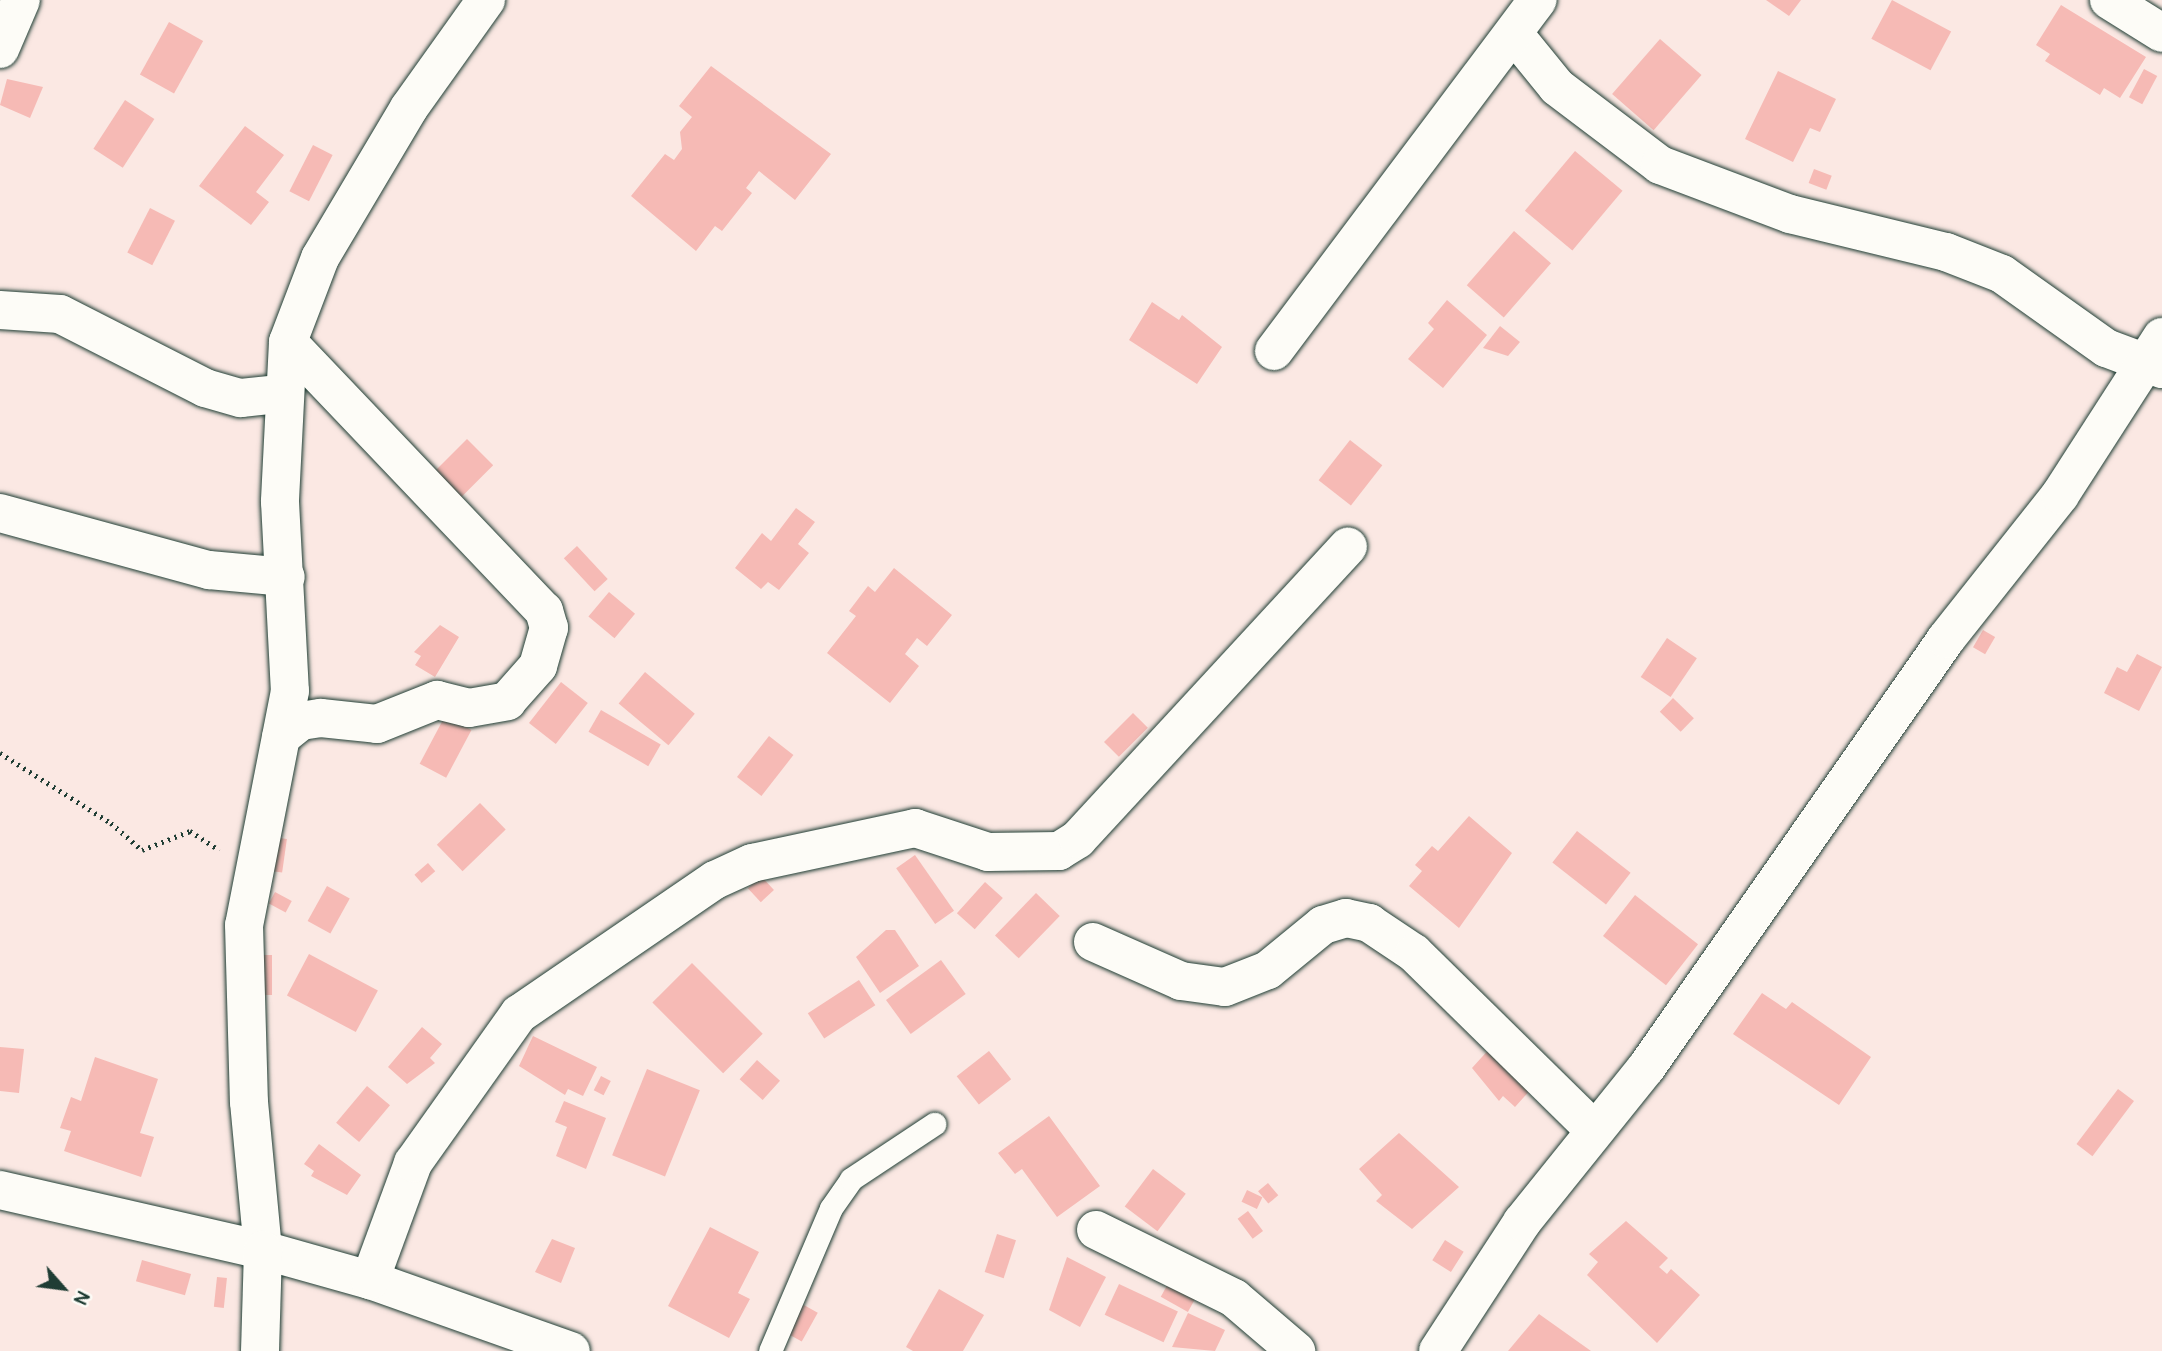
<!DOCTYPE html>
<style>
body{margin:0}
#map{position:relative;width:2162px;height:1351px;overflow:hidden;background:#fbe8e3;font-family:Pangolin,sans-serif}
div>[style]{position:absolute}
.building>*{inset:0;background:#f6bab5;transform-origin:0 0}
.path>*{height:4.5px;margin-top:-2.25px;transform-origin:0;background:repeating-linear-gradient(90deg,#1f3d34 0 2px,transparent 0 7px)}
.roads{filter:drop-shadow(0 0 2px #1f3d34) drop-shadow(0 0 2px #1f3d34)}
.lane>*{height:23px;margin:-11.5px;padding:0 11.5px;transform-origin:11.5px;border-radius:11.5px;background:#fdfcf7}
.street>*{height:38px;margin:-19px;padding:0 19px;transform-origin:19px;border-radius:19px;background:#fdfcf7}
span{translate:-50% -50%;white-space:nowrap;text-align:center;line-height:1.15;-webkit-text-stroke:5px #fdfcf7;paint-order:stroke}
.north{position:absolute;left:28px;top:1253px;width:70px;height:70px;-webkit-text-stroke:5px #fdfcf7;paint-order:stroke;rotate:118deg;font-size:19px;font-weight:700;line-height:28px;text-align:center;color:#1f3d34}
.north::after{content:'';display:block;margin:auto;width:24px;height:32px;background:#1f3d34;clip-path:polygon(50% 0,100% 100%,50% 72%,0 100%)}
</style>
<div id="map">
<div class="building">
<i style="clip-path:polygon(1766px 0,1801px 0,1789px 16px)"></i>
<i style="left:1892px;top:0;width:67px;height:44px;rotate:28deg"></i>
<i style="clip-path:polygon(2061px 5px,2146px 57px,2120px 98px,2104px 88px,2100px 95px,2045px 61px,2050px 54px,2036px 45px)"></i>
<i style="left:169px;top:22px;width:39px;height:60px;rotate:29deg"></i>
<i style="left:1660px;top:39px;width:55px;height:73px;rotate:41deg"></i>
<i style="clip-path:polygon(711px 66px,831px 154px,795px 200px,759px 171px,746px 188px,752px 193px,722px 231px,715px 226px,696px 251px,631px 196px,665px 154px,674px 160px,682px 149px,680px 132px,692px 117px,679px 106px)"></i>
<i style="left:2144px;top:69px;width:15px;height:32px;rotate:28deg"></i>
<i style="clip-path:polygon(1778px 71px,1836px 99px,1820px 132px,1810px 128px,1793px 162px,1745px 139px)"></i>
<i style="clip-path:polygon(7px 79px,43px 87px,30px 118px,0 105px)"></i>
<i style="left:125px;top:100px;width:35px;height:58px;rotate:33deg"></i>
<i style="clip-path:polygon(245px 126px,284px 155px,256px 192px,269px 202px,251px 225px,199px 186px)"></i>
<i style="left:313px;top:145px;width:22px;height:52px;rotate:27deg"></i>
<i style="left:1575px;top:151px;width:62px;height:78px;rotate:40deg"></i>
<i style="left:1814px;top:169px;width:19px;height:15px;rotate:21deg"></i>
<i style="left:150px;top:208px;width:28px;height:50px;rotate:27deg"></i>
<i style="left:1514px;top:231px;width:49px;height:72px;rotate:41deg"></i>
<i style="clip-path:polygon(1447px 300px,1487px 335px,1443px 388px,1408px 359px,1434px 329px,1428px 323px)"></i>
<i style="clip-path:polygon(1152px 302px,1179px 320px,1182px 315px,1222px 347px,1197px 384px,1129px 340px)"></i>
<i style="clip-path:polygon(1500px 326px,1520px 342px,1508px 356px,1483px 348px)"></i>
<i style="left:467px;top:439px;width:37px;height:52px;rotate:45deg"></i>
<i style="left:1350px;top:440px;width:41px;height:51px;rotate:38deg"></i>
<i style="clip-path:polygon(796px 508px,815px 522px,798px 544px,809px 553px,779px 590px,768px 582px,761px 589px,735px 568px,762px 533px,771px 541px)"></i>
<i style="left:577px;top:546px;width:45px;height:18px;rotate:47deg"></i>
<i style="clip-path:polygon(894px 568px,952px 615px,927px 646px,917px 638px,905px 654px,919px 666px,890px 703px,827px 653px,856px 616px,849px 611px,868px 586px,875px 592px)"></i>
<i style="left:609px;top:592px;width:34px;height:32px;rotate:40deg"></i>
<i style="clip-path:polygon(440px 625px,459px 637px,435px 677px,415px 665px,421px 656px,414px 652px)"></i>
<i style="left:1983px;top:630px;width:14px;height:20px;rotate:30deg"></i>
<i style="left:1667px;top:638px;width:36px;height:47px;rotate:34deg"></i>
<i style="clip-path:polygon(2137px 654px,2162px 667px,2139px 711px,2104px 693px,2117px 667px,2127px 672px)"></i>
<i style="left:645px;top:672px;width:65px;height:41px;rotate:40deg"></i>
<i style="left:561px;top:682px;width:34px;height:52px;rotate:38deg"></i>
<i style="left:1673px;top:698px;width:29px;height:19px;rotate:44deg"></i>
<i style="left:601px;top:710px;width:69px;height:25px;rotate:30deg"></i>
<i style="left:1133px;top:713px;width:21px;height:41px;rotate:45deg"></i>
<i style="left:445px;top:716px;width:30px;height:54px;rotate:28deg"></i>
<i style="left:769px;top:736px;width:31px;height:52px;rotate:38deg"></i>
<i style="left:480px;top:803px;width:37px;height:60px;rotate:46deg"></i>
<i style="clip-path:polygon(1469px 816px,1512px 853px,1459px 928px,1409px 886px,1422px 871px,1415px 865px,1432px 846px,1438px 851px)"></i>
<i style="left:1577px;top:831px;width:68px;height:40px;rotate:38deg"></i>
<i style="left:273px;top:837px;width:14px;height:34px;rotate:8deg"></i>
<i style="left:915px;top:855px;width:68px;height:23px;rotate:55deg"></i>
<i style="left:428px;top:863px;width:11px;height:18px;rotate:49deg"></i>
<i style="left:761px;top:876px;width:19px;height:18px;rotate:47deg"></i>
<i style="left:985px;top:882px;width:24px;height:42px;rotate:42deg"></i>
<i style="left:327px;top:886px;width:26px;height:40px;rotate:29deg"></i>
<i style="left:275px;top:892px;width:19px;height:13px;rotate:28deg"></i>
<i style="left:1036px;top:893px;width:33px;height:59px;rotate:44deg"></i>
<i style="left:1635px;top:895px;width:80px;height:52px;rotate:38deg"></i>
<i style="clip-path:polygon(886px 930px,895px 930px,919px 966px,880px 993px,856px 957px)"></i>
<i style="left:309px;top:954px;width:78px;height:47px;rotate:28deg"></i>
<i style="left:257px;top:955px;width:15px;height:40px"></i>
<i style="left:941px;top:960px;width:42px;height:68px;rotate:54deg"></i>
<i style="left:692px;top:963px;width:100px;height:56px;rotate:45deg"></i>
<i style="left:859px;top:980px;width:30px;height:61px;rotate:57deg"></i>
<i style="clip-path:polygon(1762px 993px,1786px 1009px,1792px 1002px,1871px 1057px,1839px 1105px,1733px 1034px)"></i>
<i style="clip-path:polygon(422px 1027px,442px 1044px,430px 1058px,435px 1063px,407px 1084px,388px 1067px)"></i>
<i style="clip-path:polygon(533px 1036px,597px 1067px,583px 1096px,568px 1089px,565px 1095px,519px 1066px)"></i>
<i style="clip-path:polygon(0 1047px,24px 1049px,19px 1093px,0 1091px)"></i>
<i style="clip-path:polygon(1491px 1047px,1534px 1086px,1515px 1107px,1503px 1096px,1499px 1101px,1472px 1068px)"></i>
<i style="left:989px;top:1051px;width:36px;height:41px;rotate:52deg"></i>
<i style="clip-path:polygon(95px 1057px,158px 1079px,140px 1133px,154px 1137px,141px 1177px,64px 1151px,71px 1131px,60px 1128px,71px 1097px,81px 1101px)"></i>
<i style="left:757px;top:1060px;width:31px;height:26px;rotate:42deg"></i>
<i style="left:647px;top:1069px;width:57px;height:93px;rotate:22deg"></i>
<i style="left:601px;top:1076px;width:11px;height:16px;rotate:27deg"></i>
<i style="left:367px;top:1086px;width:30px;height:48px;rotate:40deg"></i>
<i style="left:2118px;top:1089px;width:20px;height:69px;rotate:37deg"></i>
<i style="clip-path:polygon(564px 1101px,606px 1118px,586px 1169px,556px 1156px,567px 1127px,555px 1122px)"></i>
<i style="clip-path:polygon(1049px 1116px,1100px 1186px,1057px 1217px,1022px 1169px,1015px 1174px,998px 1153px)"></i>
<i style="clip-path:polygon(1399px 1133px,1459px 1187px,1412px 1229px,1376px 1201px,1382px 1195px,1359px 1169px)"></i>
<i style="clip-path:polygon(319px 1144px,361px 1175px,347px 1195px,311px 1176px,314px 1171px,304px 1164px)"></i>
<i style="left:1153px;top:1169px;width:41px;height:47px;rotate:37deg"></i>
<i style="left:1268px;top:1183px;width:16px;height:13px;rotate:50deg"></i>
<i style="left:1247px;top:1190px;width:17px;height:13px;rotate:25deg"></i>
<i style="left:1248px;top:1211px;width:25px;height:13px;rotate:53deg"></i>
<i style="clip-path:polygon(1626px 1221px,1668px 1258px,1659px 1267px,1667px 1274px,1671px 1269px,1700px 1295px,1657px 1343px,1587px 1275px,1598px 1262px,1589px 1254px)"></i>
<i style="clip-path:polygon(710px 1227px,759px 1252px,738px 1293px,750px 1299px,729px 1338px,668px 1306px)"></i>
<i style="left:997px;top:1234px;width:20px;height:40px;rotate:18deg"></i>
<i style="clip-path:polygon(552px 1239px,575px 1248px,561px 1283px,535px 1272px)"></i>
<i style="left:1445px;top:1240px;width:22px;height:24px;rotate:32deg"></i>
<i style="clip-path:polygon(1067px 1257px,1106px 1277px,1080px 1327px,1049px 1310px)"></i>
<i style="left:142px;top:1260px;width:51px;height:22px;rotate:16deg"></i>
<i style="left:217px;top:1277px;width:10px;height:30px;rotate:6deg"></i>
<i style="left:1169px;top:1282px;width:31px;height:17px;rotate:29deg"></i>
<i style="left:1119px;top:1284px;width:65px;height:34px;rotate:25deg"></i>
<i style="clip-path:polygon(939px 1289px,984px 1315px,963px 1351px,913px 1351px,906px 1347px)"></i>
<i style="left:802px;top:1304px;width:18px;height:33px;rotate:29deg"></i>
<i style="clip-path:polygon(1188px 1313px,1225px 1330px,1215px 1351px,1172px 1347px)"></i>
<i style="clip-path:polygon(1539px 1314px,1591px 1351px,1508px 1351px)"></i>
</div>
<div class="path">
<i style="left:0;top:753px;width:131px;rotate:32.2deg"></i>
<i style="left:111px;top:823px;width:41px;rotate:41.1deg"></i>
<i style="left:142px;top:850px;width:52px;rotate:-21.6deg"></i>
<i style="left:190px;top:831px;width:35px;rotate:33deg"></i>
</div>
<div class="roads">
<div class="lane">
<i style="left:770px;top:1351px;width:155px;rotate:-66.9deg"></i>
<i style="left:831px;top:1208px;width:35px;rotate:-55deg"></i>
<i style="left:851px;top:1179px;width:100px;rotate:-33.5deg"></i>
</div>
<div class="street">
<i style="left:486px;top:0;width:133px;rotate:125.5deg"></i>
<i style="left:409px;top:108px;width:174px;rotate:120.7deg"></i>
<i style="left:320px;top:258px;width:90px;rotate:110.9deg"></i>
<i style="left:288px;top:342px;width:160px;rotate:92.9deg"></i>
<i style="left:280px;top:502px;width:189px;rotate:87deg"></i>
<i style="left:290px;top:691px;width:238px;rotate:101.1deg"></i>
<i style="left:244px;top:925px;width:177px;rotate:88.4deg"></i>
<i style="left:249px;top:1102px;width:149px;rotate:84.6deg"></i>
<i style="left:263px;top:1250px;width:111px;rotate:15.7deg"></i>
<i style="left:370px;top:1280px;width:213px;rotate:19.5deg"></i>
<i style="left:2109px;top:0;width:62px;rotate:31.9deg"></i>
<i style="left:1514px;top:34px;width:68px;rotate:50.9deg"></i>
<i style="left:1557px;top:87px;width:129px;rotate:37.1deg"></i>
<i style="left:1660px;top:165px;width:139px;rotate:20.7deg"></i>
<i style="left:1790px;top:214px;width:161px;rotate:13.7deg"></i>
<i style="left:1946px;top:252px;width:60px;rotate:21.4deg"></i>
<i style="left:2002px;top:274px;width:128px;rotate:35.4deg"></i>
<i style="left:2106px;top:348px;width:60px;rotate:20.6deg"></i>
<i style="left:0;top:49px;width:53px;rotate:-66.8deg"></i>
<i style="left:0;top:310px;width:60px;rotate:3.8deg"></i>
<i style="left:60px;top:314px;width:163px;rotate:27deg"></i>
<i style="left:205px;top:388px;width:37px;rotate:16deg"></i>
<i style="left:241px;top:398px;width:39px;rotate:-6deg"></i>
<i style="left:1274px;top:351px;width:439px;rotate:-53.1deg"></i>
<i style="left:0;top:513px;width:217px;rotate:15.3deg"></i>
<i style="left:209px;top:570px;width:77px;rotate:5.2deg"></i>
<i style="left:281px;top:737px;width:26px;rotate:-39deg"></i>
<i style="left:301px;top:721px;width:20px;rotate:-9deg"></i>
<i style="left:321px;top:718px;width:56px;rotate:6.1deg"></i>
<i style="left:377px;top:724px;width:65px;rotate:-21.8deg"></i>
<i style="left:437px;top:700px;width:33px;rotate:14deg"></i>
<i style="left:469px;top:708px;width:39px;rotate:-10deg"></i>
<i style="left:507px;top:701px;width:47px;rotate:-48.5deg"></i>
<i style="left:538px;top:666px;width:40px;rotate:-74deg"></i>
<i style="left:549px;top:628px;width:18px;rotate:-106deg"></i>
<i style="left:544px;top:611px;width:371px;rotate:-133.6deg"></i>
<i style="left:1093px;top:942px;width:96px;rotate:23.9deg"></i>
<i style="left:1181px;top:981px;width:44px;rotate:7.8deg"></i>
<i style="left:1225px;top:987px;width:46px;rotate:-21.6deg"></i>
<i style="left:1268px;top:970px;width:71px;rotate:-39.3deg"></i>
<i style="left:1323px;top:925px;width:24px;rotate:-17deg"></i>
<i style="left:1346px;top:918px;width:24px;rotate:12deg"></i>
<i style="left:1369px;top:923px;width:54px;rotate:33.7deg"></i>
<i style="left:1414px;top:953px;width:250px;rotate:44.5deg"></i>
<i style="left:0;top:1190px;width:270px;rotate:12.9deg"></i>
<i style="left:263px;top:1250px;width:101px;rotate:91.7deg"></i>
<i style="left:1096px;top:1230px;width:154px;rotate:26.2deg"></i>
<i style="left:1234px;top:1298px;width:82px;rotate:40.5deg"></i>
<i style="left:370px;top:1280px;width:125px;rotate:-69.8deg"></i>
<i style="left:413px;top:1163px;width:183px;rotate:-54.6deg"></i>
<i style="left:519px;top:1014px;width:237px;rotate:-34.4deg"></i>
<i style="left:715px;top:880px;width:41px;rotate:-24.7deg"></i>
<i style="left:752px;top:863px;width:167px;rotate:-12.1deg"></i>
<i style="left:915px;top:828px;width:77px;rotate:18.2deg"></i>
<i style="left:988px;top:852px;width:71px;rotate:-0.8deg"></i>
<i style="left:1059px;top:851px;width:22px;rotate:-32deg"></i>
<i style="left:1078px;top:839px;width:398px;rotate:-47.3deg"></i>
<i style="left:1438px;top:1351px;width:154px;rotate:-56.9deg"></i>
<i style="left:1522px;top:1222px;width:198px;rotate:-51.2deg"></i>
<i style="left:1646px;top:1068px;width:523px;rotate:-55.03deg"></i>
<i style="left:1946px;top:639px;width:184px;rotate:-51.6deg"></i>
<i style="left:2060px;top:495px;width:188px;rotate:-57.2deg"></i>
</div>
</div>
<div class="north">N</div>
</div>
